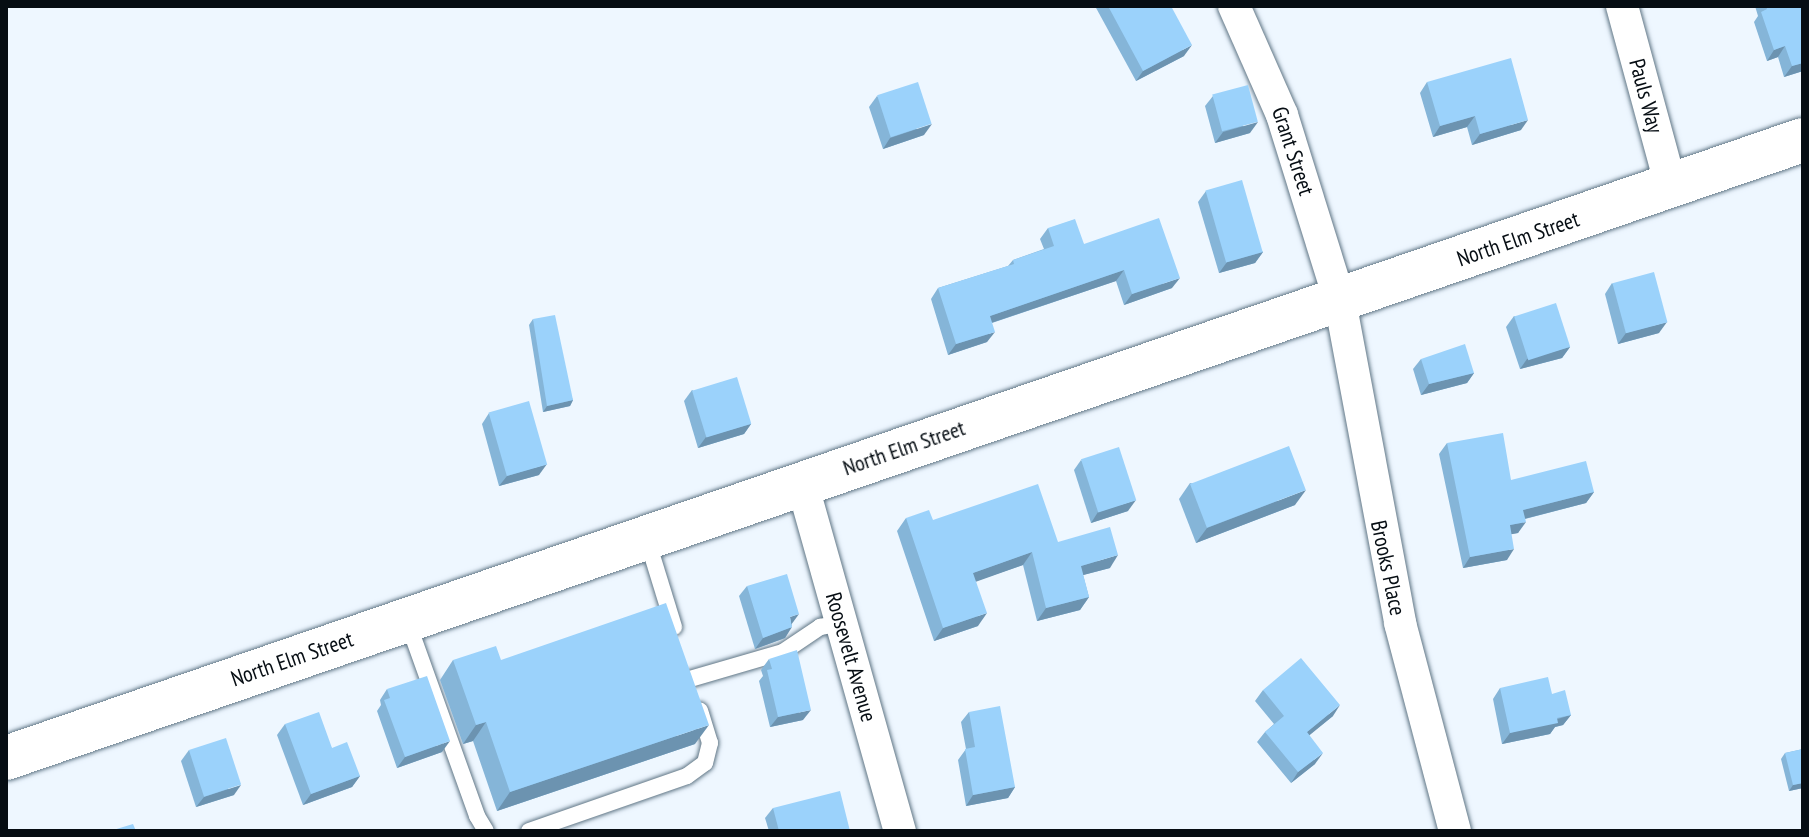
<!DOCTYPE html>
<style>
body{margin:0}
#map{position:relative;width:1809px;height:837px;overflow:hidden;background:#eef7ff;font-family:"PT Sans Narrow",sans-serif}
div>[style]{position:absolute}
.roads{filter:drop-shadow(0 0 2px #607686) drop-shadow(0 0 2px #607686)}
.lane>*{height:16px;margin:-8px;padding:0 8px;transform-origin:8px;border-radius:8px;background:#fff}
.street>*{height:32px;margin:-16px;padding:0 16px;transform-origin:16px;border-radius:16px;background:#fff}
.secondary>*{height:44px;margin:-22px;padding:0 22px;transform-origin:22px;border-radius:22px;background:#fff}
.wall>*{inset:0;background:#85b5d8}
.shaded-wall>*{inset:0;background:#6c93b0}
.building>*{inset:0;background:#9bd2fb;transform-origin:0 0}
span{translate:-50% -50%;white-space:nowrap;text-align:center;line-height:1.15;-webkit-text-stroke:6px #fff;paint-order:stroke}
.street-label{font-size:22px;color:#060d13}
.frame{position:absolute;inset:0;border:8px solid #060d13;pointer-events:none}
</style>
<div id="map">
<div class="roads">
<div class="lane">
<i style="left:647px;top:539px;width:92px;rotate:72.9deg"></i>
<i style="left:408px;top:623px;width:205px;rotate:70.3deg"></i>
<i style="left:477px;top:816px;width:17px;rotate:59deg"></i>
<i style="left:690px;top:679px;width:97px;rotate:-16.2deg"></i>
<i style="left:783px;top:652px;width:45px;rotate:-34deg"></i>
<i style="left:820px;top:627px;width:22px;rotate:-10deg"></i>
<i style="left:529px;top:831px;width:167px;rotate:-19.2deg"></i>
<i style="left:687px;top:776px;width:22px;rotate:-36deg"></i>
<i style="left:705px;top:763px;width:21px;rotate:-76deg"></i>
<i style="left:710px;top:743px;width:34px;rotate:-107deg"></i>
</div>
<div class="street">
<i style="left:1234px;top:6px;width:119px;rotate:66.2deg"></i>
<i style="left:1282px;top:115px;width:195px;rotate:72.7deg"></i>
<i style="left:1340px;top:301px;width:328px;rotate:79.4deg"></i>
<i style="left:1400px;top:623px;width:215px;rotate:75.2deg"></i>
<i style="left:1622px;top:6px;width:187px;rotate:74.8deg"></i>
<i style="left:802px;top:483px;width:362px;rotate:74.3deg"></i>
</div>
<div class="secondary">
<i style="left:6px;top:758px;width:1900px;rotate:-18.98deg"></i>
</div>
</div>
<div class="wall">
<i style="clip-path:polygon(1095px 6px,1171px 6px,1184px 56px,1136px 81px)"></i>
<i style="clip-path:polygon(1755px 6px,1803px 6px,1803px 71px,1784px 77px,1778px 57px,1767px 61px,1754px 22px,1758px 16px)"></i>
<i style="clip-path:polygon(1427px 82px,1521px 130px,1472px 145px,1467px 127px,1433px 137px,1420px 93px)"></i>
<i style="clip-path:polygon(877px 96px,924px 135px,883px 149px,869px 107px)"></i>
<i style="clip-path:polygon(1213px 96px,1250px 133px,1215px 143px,1205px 106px)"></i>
<i style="clip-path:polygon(1206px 191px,1263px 252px,1255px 263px,1219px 273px,1198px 202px)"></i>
<i style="clip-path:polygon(1048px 228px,1084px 244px,1172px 288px,1124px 305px,1116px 281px,992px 323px,987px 342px,948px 355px,931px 299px,938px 288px,1008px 266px,1013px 260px,1044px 249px,1040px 239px)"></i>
<i style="clip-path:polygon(1612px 283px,1659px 333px,1618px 344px,1605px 294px)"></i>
<i style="clip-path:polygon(1514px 316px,1570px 347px,1562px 358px,1520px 369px,1506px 327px)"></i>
<i style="clip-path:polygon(533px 319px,573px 400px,570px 406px,543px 412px,529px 325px)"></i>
<i style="clip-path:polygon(1421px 359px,1474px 373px,1467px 383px,1421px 395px,1413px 369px)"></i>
<i style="clip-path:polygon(692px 390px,751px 424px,744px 434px,698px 448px,684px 401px)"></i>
<i style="clip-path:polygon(489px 413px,539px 475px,499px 486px,482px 424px)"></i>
<i style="clip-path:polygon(1447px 443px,1511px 480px,1594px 492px,1586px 503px,1525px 519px,1518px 533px,1511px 534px,1507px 560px,1463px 568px,1439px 454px)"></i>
<i style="clip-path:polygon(1081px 460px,1128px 511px,1091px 523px,1074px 470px)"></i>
<i style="clip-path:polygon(1190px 483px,1295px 505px,1196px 543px,1179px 499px)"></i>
<i style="clip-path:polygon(906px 518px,933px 520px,1058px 542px,1110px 568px,1083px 575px,1089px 597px,1080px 610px,1037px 621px,1023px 565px,976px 581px,978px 626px,934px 641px,897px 531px)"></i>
<i style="clip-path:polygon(747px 586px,792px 625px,785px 638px,755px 649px,739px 596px)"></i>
<i style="clip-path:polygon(769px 659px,803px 720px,770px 727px,759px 681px,763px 676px,761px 670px)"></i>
<i style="clip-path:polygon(453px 660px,501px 660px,695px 744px,497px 811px,473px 741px,463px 744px,440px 680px)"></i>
<i style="clip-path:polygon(1500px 688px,1552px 694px,1571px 715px,1563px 725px,1555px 727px,1550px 734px,1502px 744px,1493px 699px)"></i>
<i style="clip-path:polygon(387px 689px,442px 752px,397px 768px,377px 711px,381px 705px,380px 700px)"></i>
<i style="clip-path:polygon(1263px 690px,1333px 716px,1309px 735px,1315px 764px,1291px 783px,1257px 742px,1265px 732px,1274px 724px,1255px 701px)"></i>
<i style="clip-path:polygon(969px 712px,1015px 787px,1008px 798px,966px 806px,958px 760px,966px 749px,961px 722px)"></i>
<i style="clip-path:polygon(285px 724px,332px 748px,360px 776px,352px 787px,303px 805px,277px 735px)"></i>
<i style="clip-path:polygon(1803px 749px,1803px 788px,1789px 791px,1781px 759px,1785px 753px)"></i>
<i style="clip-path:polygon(189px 750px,234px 795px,196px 807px,181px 761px)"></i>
<i style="clip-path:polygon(773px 808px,850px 831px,769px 831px,765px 818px)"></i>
</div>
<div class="shaded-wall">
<i style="clip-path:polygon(1192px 45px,1184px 56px,1136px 81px,1143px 71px)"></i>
<i style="clip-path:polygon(1785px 46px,1778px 57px,1767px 61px,1774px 50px)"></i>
<i style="clip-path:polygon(1803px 63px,1803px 71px,1784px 77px,1792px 66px)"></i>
<i style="clip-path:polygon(1475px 116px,1467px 127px,1433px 137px,1440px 126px)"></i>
<i style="clip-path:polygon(1528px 120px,1521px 130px,1472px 145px,1480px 134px)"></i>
<i style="clip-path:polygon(1258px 122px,1250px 133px,1215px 143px,1223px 132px)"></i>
<i style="clip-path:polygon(932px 124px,924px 135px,883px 149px,890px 138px)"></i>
<i style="clip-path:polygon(1263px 252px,1255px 263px,1219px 273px,1227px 262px)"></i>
<i style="clip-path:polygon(1124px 270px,1116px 281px,982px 326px,990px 316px)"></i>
<i style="clip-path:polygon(1180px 278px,1172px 288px,1124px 305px,1132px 294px)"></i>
<i style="clip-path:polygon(1667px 322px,1659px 333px,1618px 344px,1626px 333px)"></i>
<i style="clip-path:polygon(995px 332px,987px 342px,948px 355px,956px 344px)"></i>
<i style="clip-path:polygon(1570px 347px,1562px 358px,1520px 369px,1527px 359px)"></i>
<i style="clip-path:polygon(1474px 373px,1467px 383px,1421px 395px,1429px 384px)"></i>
<i style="clip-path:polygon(573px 400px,570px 406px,543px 412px,547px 406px)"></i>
<i style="clip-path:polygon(751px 424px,744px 434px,698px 448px,706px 437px)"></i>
<i style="clip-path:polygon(547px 464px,539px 475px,499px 486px,507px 476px)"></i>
<i style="clip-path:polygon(1306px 490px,1295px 505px,1196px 543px,1207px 528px)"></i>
<i style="clip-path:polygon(1594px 492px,1586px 503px,1516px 521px,1523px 510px)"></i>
<i style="clip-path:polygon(1136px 500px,1128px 511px,1091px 523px,1098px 512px)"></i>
<i style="clip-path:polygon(1526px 522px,1518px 533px,1502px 536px,1510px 525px)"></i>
<i style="clip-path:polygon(1514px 549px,1507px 560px,1463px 568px,1470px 557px)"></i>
<i style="clip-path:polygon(1032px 552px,1023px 565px,964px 586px,973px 573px)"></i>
<i style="clip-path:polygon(1118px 555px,1110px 568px,1072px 578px,1081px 566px)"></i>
<i style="clip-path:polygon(1089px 597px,1080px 610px,1037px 621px,1046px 608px)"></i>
<i style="clip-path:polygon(987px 613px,978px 626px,934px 641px,943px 628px)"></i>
<i style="clip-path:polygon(799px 614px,791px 625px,790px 617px)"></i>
<i style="clip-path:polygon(792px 627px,785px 638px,755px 649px,763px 638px)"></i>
<i style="clip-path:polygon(1340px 705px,1333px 716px,1300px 743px,1307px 732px)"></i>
<i style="clip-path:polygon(811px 710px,803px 720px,770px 727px,778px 717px)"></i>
<i style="clip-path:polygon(1571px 715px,1563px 725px,1555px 727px,1550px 734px,1502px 744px,1510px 733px)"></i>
<i style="clip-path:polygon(486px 722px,473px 741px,463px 744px,476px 725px)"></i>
<i style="clip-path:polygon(709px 725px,695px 744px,497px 811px,510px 792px)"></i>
<i style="clip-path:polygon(450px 741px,442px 752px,397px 768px,405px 757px)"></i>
<i style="clip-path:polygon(1323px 753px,1315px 764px,1291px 783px,1298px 772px)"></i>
<i style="clip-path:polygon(360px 776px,352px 787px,303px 805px,311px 794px)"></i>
<i style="clip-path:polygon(1803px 783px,1803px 788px,1789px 791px,1793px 785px)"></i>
<i style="clip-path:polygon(241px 785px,234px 795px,196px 807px,204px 797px)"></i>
<i style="clip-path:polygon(1015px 787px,1008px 798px,966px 806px,973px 795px)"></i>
</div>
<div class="building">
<i style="clip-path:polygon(1108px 6px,1171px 6px,1192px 45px,1143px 71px)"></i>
<i style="clip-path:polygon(1766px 6px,1803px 6px,1803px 63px,1792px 66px,1785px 46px,1774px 50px,1761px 12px,1767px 9px)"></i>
<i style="clip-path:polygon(1511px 58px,1528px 120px,1480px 134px,1475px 116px,1440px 126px,1427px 82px)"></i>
<i style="left:918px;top:82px;width:44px;height:43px;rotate:72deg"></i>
<i style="left:1248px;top:85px;width:38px;height:37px;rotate:75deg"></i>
<i style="left:1242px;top:180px;width:75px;height:38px;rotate:74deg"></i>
<i style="clip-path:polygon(1159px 218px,1180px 278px,1132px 294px,1124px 270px,990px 316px,995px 332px,956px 344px,938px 288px,1014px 264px,1013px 260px,1054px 246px,1048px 228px,1075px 219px,1084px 244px)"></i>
<i style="left:1654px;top:272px;width:52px;height:43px;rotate:75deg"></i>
<i style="left:1556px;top:303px;width:46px;height:44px;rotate:72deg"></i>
<i style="clip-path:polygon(555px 315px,573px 400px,547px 406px,533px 319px)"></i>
<i style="clip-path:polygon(1465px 344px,1474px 373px,1429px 384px,1421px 359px)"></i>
<i style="left:737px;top:377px;width:49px;height:47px;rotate:73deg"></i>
<i style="left:529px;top:401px;width:66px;height:42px;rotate:74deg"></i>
<i style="clip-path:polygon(1503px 433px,1511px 480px,1586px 461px,1594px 492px,1523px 510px,1526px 522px,1510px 525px,1514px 549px,1470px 557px,1447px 443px)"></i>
<i style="left:1289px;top:446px;width:47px;height:106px;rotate:69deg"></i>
<i style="left:1119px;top:447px;width:56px;height:40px;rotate:72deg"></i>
<i style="clip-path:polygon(1038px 484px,1058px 542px,1110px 527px,1118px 555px,1081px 566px,1089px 597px,1046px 608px,1032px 552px,973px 573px,987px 613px,943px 628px,906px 518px,929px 510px,933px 520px)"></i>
<i style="clip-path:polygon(787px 574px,799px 614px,790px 617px,792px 627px,763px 638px,747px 586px)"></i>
<i style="clip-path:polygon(666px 603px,709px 725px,510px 792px,486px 722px,476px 725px,453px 660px,496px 646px,501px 660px)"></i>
<i style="clip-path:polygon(797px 650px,811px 710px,778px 717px,767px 670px,772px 669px,769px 659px)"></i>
<i style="clip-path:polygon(1301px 658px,1340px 705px,1307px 732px,1323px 753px,1298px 772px,1265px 732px,1284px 716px,1263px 690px)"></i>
<i style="clip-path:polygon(427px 676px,450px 741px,405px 757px,384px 700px,390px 698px,387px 689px)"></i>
<i style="clip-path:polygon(1548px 677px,1552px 694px,1565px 690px,1571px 715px,1557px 718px,1558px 723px,1510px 733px,1500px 688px)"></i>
<i style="clip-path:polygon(1000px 706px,1015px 787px,973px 795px,965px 749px,975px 747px,969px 712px)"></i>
<i style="clip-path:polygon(319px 712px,332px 748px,347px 742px,360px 776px,311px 794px,285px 724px)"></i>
<i style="left:226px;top:738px;width:49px;height:39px;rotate:72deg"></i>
<i style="clip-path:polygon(1803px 749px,1803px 783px,1793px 785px,1785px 753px)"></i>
<i style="clip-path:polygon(840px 791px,850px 831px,779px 831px,773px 808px)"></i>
<i style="clip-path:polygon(133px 824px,136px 831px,110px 831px)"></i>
</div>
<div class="street-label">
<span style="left:1646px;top:96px;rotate:75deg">Pauls Way</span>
<span style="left:1293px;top:151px;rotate:72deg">Grant Street</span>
<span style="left:1518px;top:239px;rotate:-19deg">North Elm Street</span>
<span style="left:904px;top:448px;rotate:-19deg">North Elm Street</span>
<span style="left:1388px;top:568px;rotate:78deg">Brooks Place</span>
<span style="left:851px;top:657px;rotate:74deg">Roosevelt Avenue</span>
<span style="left:292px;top:659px;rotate:-19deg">North Elm Street</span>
</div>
<div class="frame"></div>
</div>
